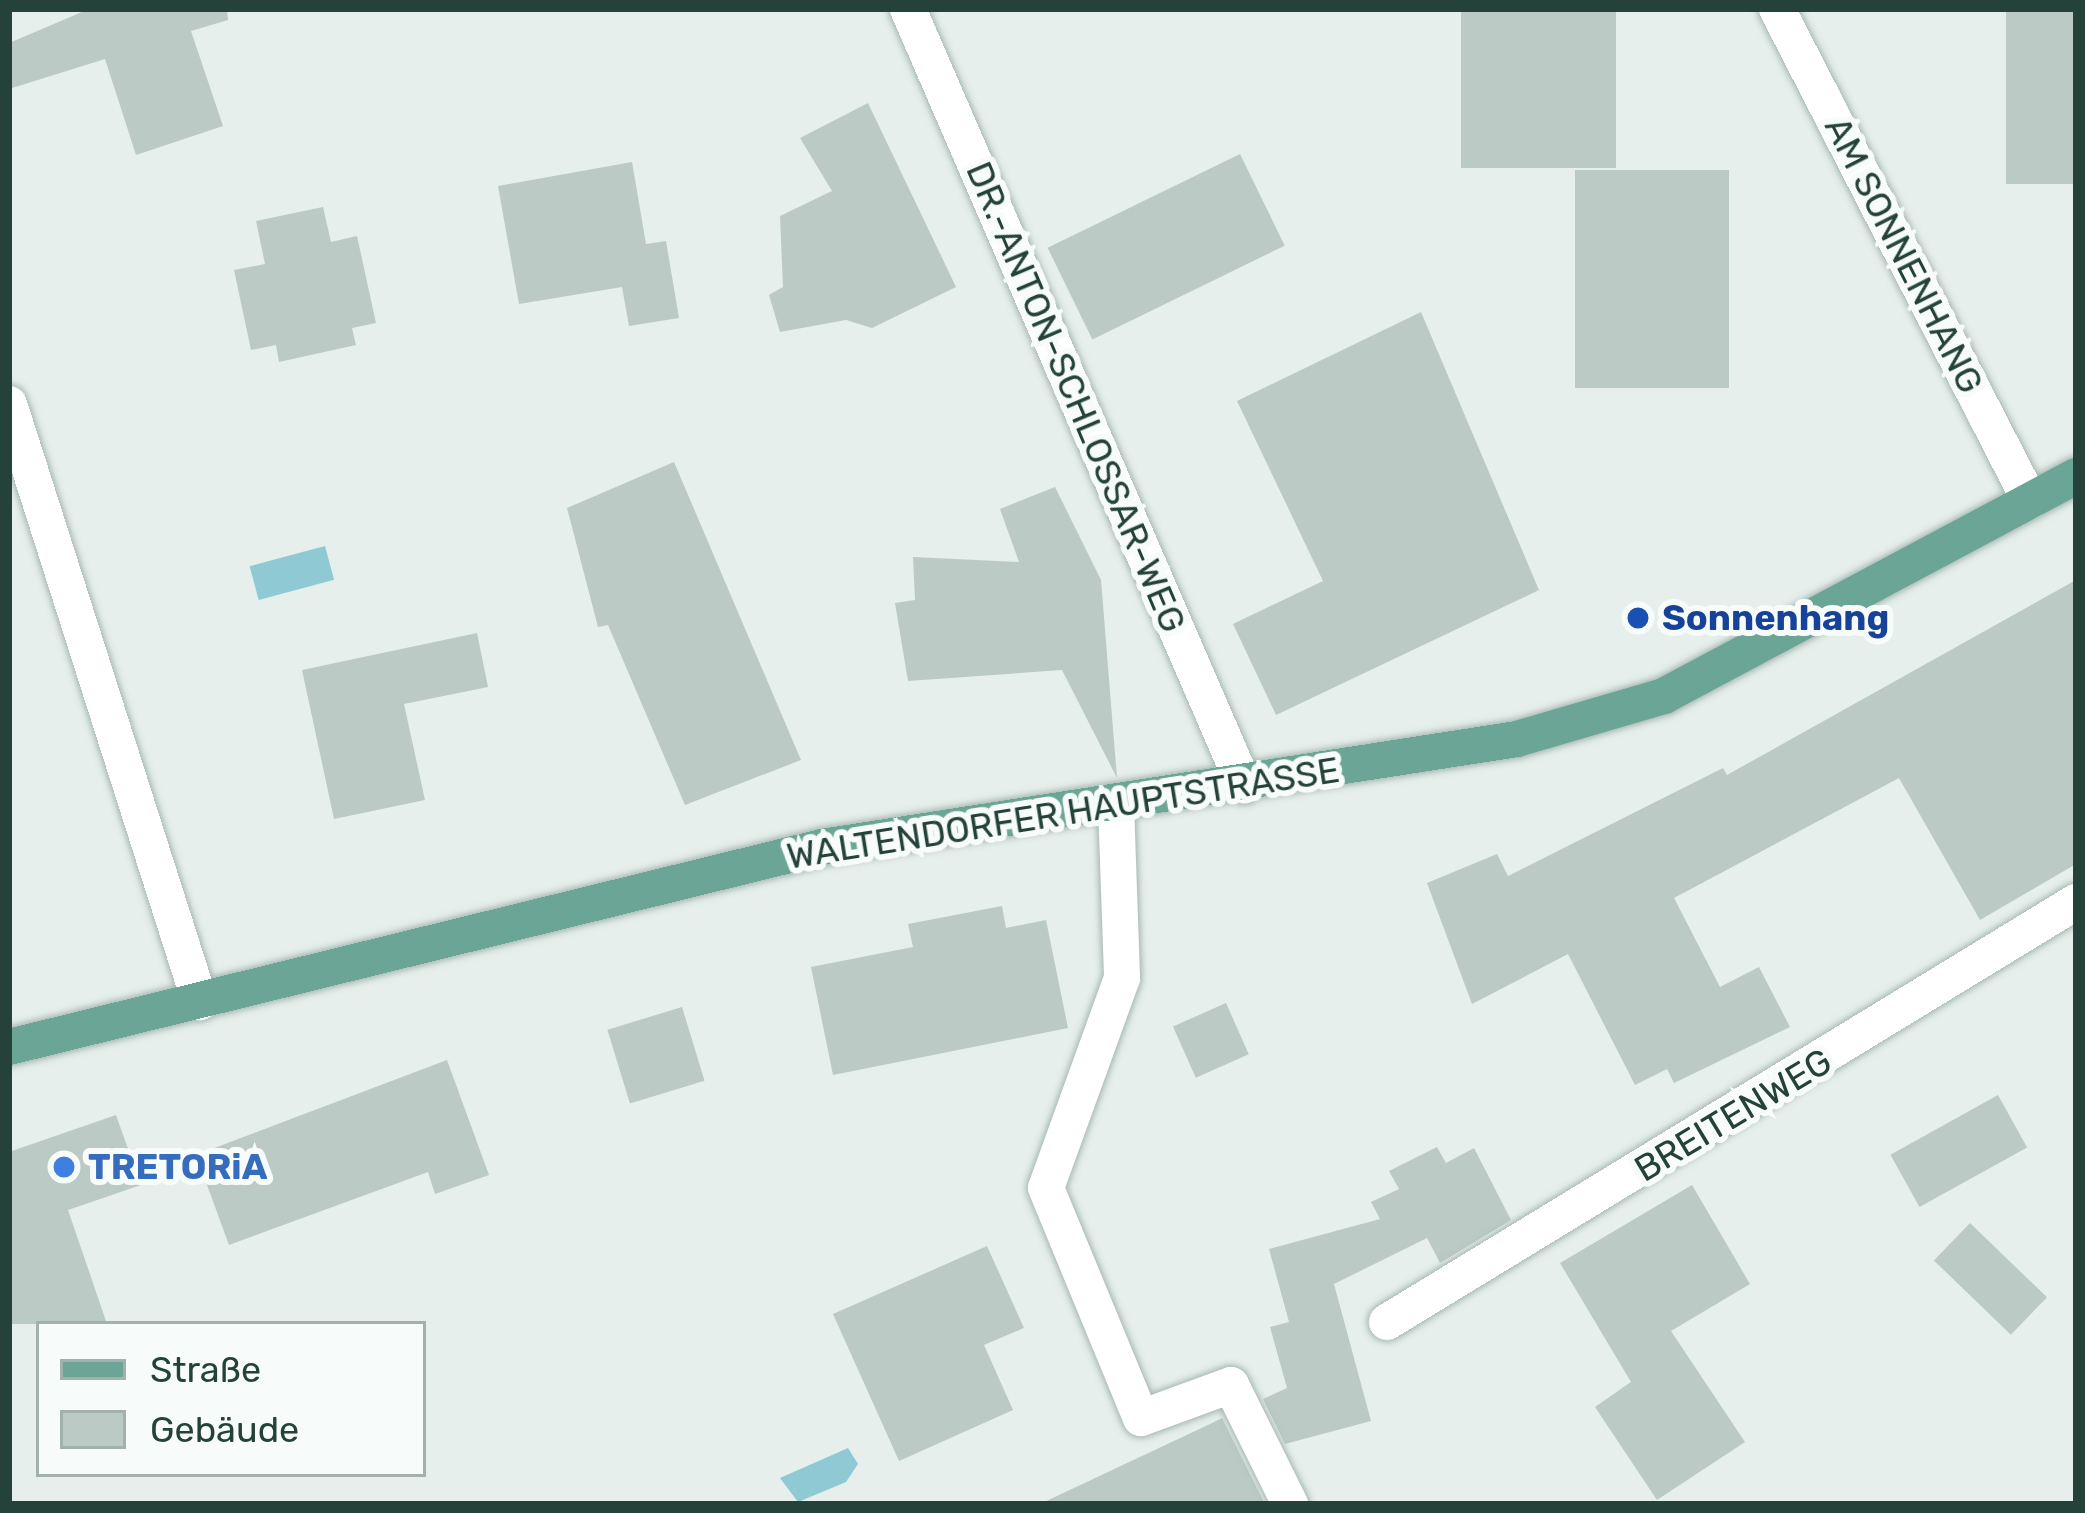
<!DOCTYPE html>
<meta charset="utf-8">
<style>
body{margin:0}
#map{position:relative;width:2085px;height:1513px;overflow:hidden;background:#e6efeb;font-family:Rubik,sans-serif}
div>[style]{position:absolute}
.water>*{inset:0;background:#8ec9d4;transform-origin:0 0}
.building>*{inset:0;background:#bbcac4;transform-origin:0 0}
.roads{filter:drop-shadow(0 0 3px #a8b8b2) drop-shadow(0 0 3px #a8b8b2)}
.minor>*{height:36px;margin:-18px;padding:0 18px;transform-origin:18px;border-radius:18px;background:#fff}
.major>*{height:36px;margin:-18px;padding:0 18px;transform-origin:18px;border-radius:18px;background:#6aa596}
.dots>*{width:33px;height:33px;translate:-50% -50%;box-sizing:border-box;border:6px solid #f7fbf9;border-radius:50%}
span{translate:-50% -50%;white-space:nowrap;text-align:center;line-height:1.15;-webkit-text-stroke:12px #f7fbf9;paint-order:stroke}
.street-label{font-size:36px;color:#24423a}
.transit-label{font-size:36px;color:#164399;font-weight:700}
.left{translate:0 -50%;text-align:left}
.shop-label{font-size:36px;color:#366cbe;font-weight:700}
.frame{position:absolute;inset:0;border:12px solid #24423a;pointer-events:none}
.legend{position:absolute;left:36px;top:1321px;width:390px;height:156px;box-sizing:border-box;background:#f7fbf9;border:3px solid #a3b1ad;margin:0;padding:15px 21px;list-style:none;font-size:36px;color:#24423a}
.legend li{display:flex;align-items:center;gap:24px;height:60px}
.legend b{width:60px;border:3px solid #a3b1ad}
</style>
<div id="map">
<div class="water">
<i style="left:325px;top:546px;width:35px;height:78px;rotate:75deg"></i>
<i style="clip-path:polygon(848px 1448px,858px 1464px,846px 1482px,798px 1502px,780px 1478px)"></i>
</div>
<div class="building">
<i style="clip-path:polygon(89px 9px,227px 9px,228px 20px,191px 31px,223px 126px,136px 155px,105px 59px,9px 89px,9px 43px)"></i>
<i style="left:1461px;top:9px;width:155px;height:159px"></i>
<i style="left:2006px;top:9px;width:70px;height:175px"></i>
<i style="clip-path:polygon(868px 103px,956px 287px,872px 328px,846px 320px,780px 332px,769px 295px,783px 287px,780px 216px,832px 191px,800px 138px)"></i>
<i style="left:1240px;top:154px;width:102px;height:214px;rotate:64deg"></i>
<i style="clip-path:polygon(632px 162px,646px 244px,666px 241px,679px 318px,629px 326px,622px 287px,519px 304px,498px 186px)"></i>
<i style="left:1575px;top:170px;width:154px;height:218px"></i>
<i style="clip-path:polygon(323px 207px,331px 242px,357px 236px,376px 323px,352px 328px,356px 345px,279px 362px,276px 345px,251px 350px,234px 270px,265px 264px,256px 221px)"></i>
<i style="clip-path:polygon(1421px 312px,1539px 590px,1276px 715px,1233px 624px,1323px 581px,1237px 401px)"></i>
<i style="clip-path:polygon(674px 462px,801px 760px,685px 805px,608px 625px,598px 627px,567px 508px)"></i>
<i style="clip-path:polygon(1055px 487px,1101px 580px,1117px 778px,1062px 670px,908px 681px,895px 603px,915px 600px,913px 557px,1019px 562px,1000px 509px)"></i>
<i style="clip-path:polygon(2076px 580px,2076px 864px,1980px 920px,1899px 778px,1674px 898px,1720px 987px,1759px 967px,1790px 1027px,1674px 1083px,1667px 1069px,1635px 1085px,1568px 954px,1472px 1004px,1427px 883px,1497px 854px,1508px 876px,1723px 768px,1727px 775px)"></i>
<i style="clip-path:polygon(477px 633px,488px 687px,404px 704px,425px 800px,334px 819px,302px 670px)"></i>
<i style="clip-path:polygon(1002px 906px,1006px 928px,1046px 920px,1068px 1028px,833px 1075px,811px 967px,913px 947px,908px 924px)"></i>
<i style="left:1226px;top:1003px;width:56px;height:58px;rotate:66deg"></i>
<i style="left:682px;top:1007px;width:77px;height:78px;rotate:73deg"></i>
<i style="clip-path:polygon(447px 1060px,489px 1175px,435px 1194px,428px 1172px,229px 1245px,196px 1155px)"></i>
<i style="left:1998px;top:1095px;width:60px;height:123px;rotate:61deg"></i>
<i style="clip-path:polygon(116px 1115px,141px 1185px,68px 1210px,107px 1324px,9px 1324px,9px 1152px)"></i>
<i style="clip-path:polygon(1437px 1147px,1446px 1163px,1474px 1148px,1511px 1220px,1440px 1263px,1427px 1238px,1334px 1284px,1371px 1421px,1285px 1444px,1263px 1399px,1287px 1388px,1270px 1327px,1289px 1322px,1269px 1249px,1380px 1219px,1371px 1202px,1399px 1189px,1389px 1171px)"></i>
<i style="clip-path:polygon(1692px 1185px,1750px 1284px,1671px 1331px,1745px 1442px,1657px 1500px,1595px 1407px,1631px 1382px,1560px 1263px)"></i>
<i style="left:1970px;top:1223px;width:107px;height:52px;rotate:44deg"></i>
<i style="clip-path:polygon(987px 1246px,1024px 1328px,984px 1345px,1013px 1410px,899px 1461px,833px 1314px)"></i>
<i style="clip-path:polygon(1222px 1418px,1265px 1504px,1040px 1504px,1210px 1424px)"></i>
</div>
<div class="roads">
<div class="minor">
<i style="left:908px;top:9px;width:846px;rotate:66.59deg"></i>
<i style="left:1777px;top:9px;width:553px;rotate:62.79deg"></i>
<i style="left:9px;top:404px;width:628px;rotate:72.29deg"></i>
<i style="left:1116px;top:804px;width:174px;rotate:88deg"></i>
<i style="left:1122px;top:978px;width:223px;rotate:109.9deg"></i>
<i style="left:1046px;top:1188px;width:249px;rotate:67.6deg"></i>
<i style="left:1141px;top:1418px;width:96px;rotate:-20.1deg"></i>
<i style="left:1231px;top:1385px;width:133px;rotate:63.6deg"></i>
<i style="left:1387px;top:1322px;width:807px;rotate:-31.37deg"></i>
</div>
<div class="major">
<i style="left:9px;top:1047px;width:837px;rotate:-13.82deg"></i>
<i style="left:822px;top:847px;width:703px;rotate:-8.83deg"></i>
<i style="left:1517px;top:739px;width:153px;rotate:-16.3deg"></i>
<i style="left:1664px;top:696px;width:467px;rotate:-28.1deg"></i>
</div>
</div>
<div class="dots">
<i style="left:1638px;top:618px;background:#1a4fb4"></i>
<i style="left:64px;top:1167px;background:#3f7fe0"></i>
</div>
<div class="street-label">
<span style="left:1904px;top:255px;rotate:63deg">AM SONNENHANG</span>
<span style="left:1076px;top:397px;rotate:67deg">DR.-ANTON-SCHLOSSAR-WEG</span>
<span style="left:1063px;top:813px;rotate:-9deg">WALTENDORFER HAUPTSTRASSE</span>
<span style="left:1733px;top:1115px;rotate:-31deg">BREITENWEG</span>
</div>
<div class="transit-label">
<span class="left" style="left:1662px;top:618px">Sonnenhang</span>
</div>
<div class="shop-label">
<span class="left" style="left:88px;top:1167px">TRETORiA</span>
</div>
<div class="frame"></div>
<ul class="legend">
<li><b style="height:15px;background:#6aa596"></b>Straße</li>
<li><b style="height:33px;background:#bbcac4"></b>Gebäude</li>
</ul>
</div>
